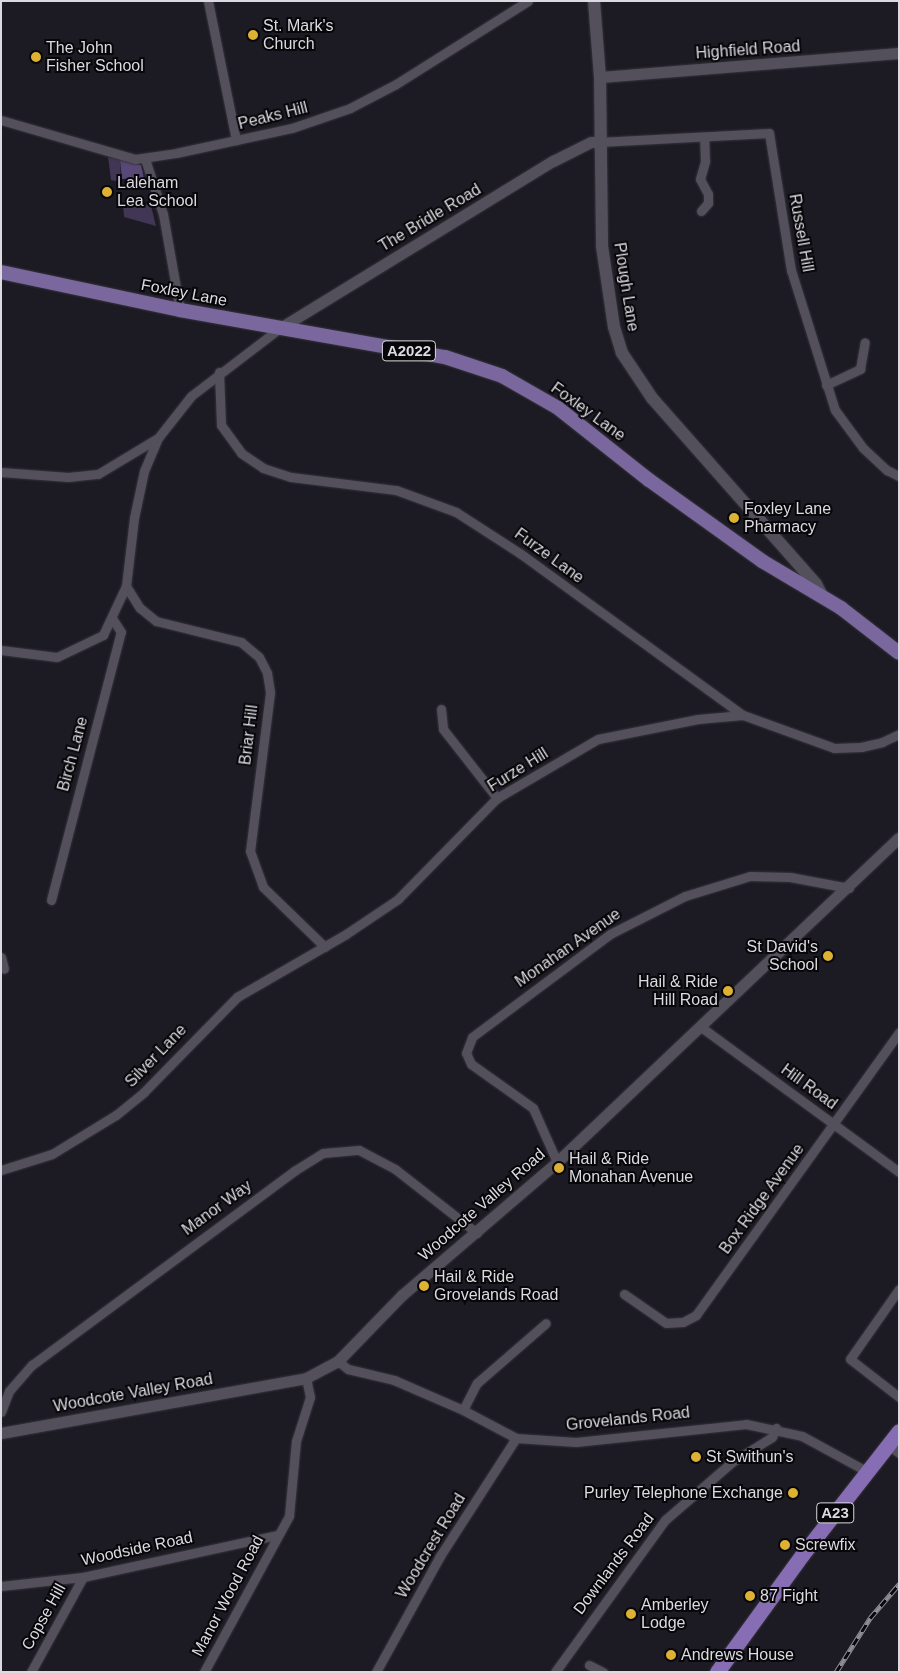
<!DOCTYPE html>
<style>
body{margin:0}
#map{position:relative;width:900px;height:1673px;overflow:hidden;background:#1c1a23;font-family:Arial,sans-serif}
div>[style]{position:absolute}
.green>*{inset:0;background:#413755}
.forest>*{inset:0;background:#584877}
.roads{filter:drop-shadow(0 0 1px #36343b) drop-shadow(0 0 1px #36343b)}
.minor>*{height:9px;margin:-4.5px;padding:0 4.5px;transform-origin:4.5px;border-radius:4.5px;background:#53505b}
.tertiary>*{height:11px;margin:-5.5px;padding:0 5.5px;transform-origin:5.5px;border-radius:5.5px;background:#53505b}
.secondary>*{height:12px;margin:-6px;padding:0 6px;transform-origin:6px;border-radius:6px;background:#53505b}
.primary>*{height:14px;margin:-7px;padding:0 7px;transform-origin:7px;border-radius:7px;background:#7a679e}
.trunk>*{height:15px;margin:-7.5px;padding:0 7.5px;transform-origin:7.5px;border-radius:7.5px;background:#876eb4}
.rail>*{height:4.5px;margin-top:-2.25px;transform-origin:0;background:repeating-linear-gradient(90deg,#070609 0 8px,#8f8d95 0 16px);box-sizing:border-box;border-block:1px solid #8f8d95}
.dots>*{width:14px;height:14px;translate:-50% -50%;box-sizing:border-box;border:2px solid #070609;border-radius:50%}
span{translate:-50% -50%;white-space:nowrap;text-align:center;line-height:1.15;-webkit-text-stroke:4px #070609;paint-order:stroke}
.shield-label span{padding:1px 4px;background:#070609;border:1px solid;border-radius:4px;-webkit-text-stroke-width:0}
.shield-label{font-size:15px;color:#dcdae1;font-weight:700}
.poi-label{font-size:16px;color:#dcdae1}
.left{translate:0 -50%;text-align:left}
.right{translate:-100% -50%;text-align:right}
.street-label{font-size:16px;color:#dcdae1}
.frame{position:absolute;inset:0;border:2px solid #dcdae1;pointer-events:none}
</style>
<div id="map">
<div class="green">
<i style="clip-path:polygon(108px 157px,120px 160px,121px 182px,111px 180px)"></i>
<i style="clip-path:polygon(137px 202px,151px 206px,156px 226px,124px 217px,123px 204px)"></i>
</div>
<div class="forest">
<i style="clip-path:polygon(120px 160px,141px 165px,144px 178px,122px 179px)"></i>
</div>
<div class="roads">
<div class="minor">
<i style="left:208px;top:1px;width:142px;rotate:78.6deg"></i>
<i style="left:1px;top:120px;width:140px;rotate:16.2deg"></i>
<i style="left:135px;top:159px;width:41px;rotate:-8.3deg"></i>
<i style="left:176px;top:153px;width:119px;rotate:-12.2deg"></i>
<i style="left:292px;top:128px;width:61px;rotate:-19deg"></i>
<i style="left:350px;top:108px;width:52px;rotate:-27.6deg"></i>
<i style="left:396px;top:84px;width:156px;rotate:-32.2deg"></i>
<i style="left:599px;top:142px;width:170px;rotate:-3deg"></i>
<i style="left:769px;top:133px;width:139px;rotate:80.9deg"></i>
<i style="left:791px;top:270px;width:147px;rotate:72.6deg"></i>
<i style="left:835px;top:410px;width:47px;rotate:53.6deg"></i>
<i style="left:863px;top:448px;width:33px;rotate:43deg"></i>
<i style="left:887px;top:470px;width:13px;rotate:27deg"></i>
<i style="left:145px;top:159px;width:58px;rotate:71.9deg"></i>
<i style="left:163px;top:214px;width:97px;rotate:80deg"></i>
<i style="left:701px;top:211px;width:11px;rotate:-49deg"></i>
<i style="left:708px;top:203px;width:9px;rotate:-90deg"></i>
<i style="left:708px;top:194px;width:17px;rotate:-118deg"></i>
<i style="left:700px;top:179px;width:19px;rotate:-74deg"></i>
<i style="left:705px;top:161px;width:23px;rotate:-92deg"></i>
<i style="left:219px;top:372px;width:53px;rotate:87.8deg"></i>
<i style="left:221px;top:425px;width:34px;rotate:54deg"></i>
<i style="left:241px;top:453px;width:27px;rotate:34deg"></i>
<i style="left:263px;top:468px;width:29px;rotate:18deg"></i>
<i style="left:291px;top:477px;width:106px;rotate:7.1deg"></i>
<i style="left:396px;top:490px;width:64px;rotate:20.1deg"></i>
<i style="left:456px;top:512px;width:77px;rotate:32.9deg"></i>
<i style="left:521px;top:554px;width:274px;rotate:36deg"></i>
<i style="left:743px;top:715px;width:97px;rotate:19.9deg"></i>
<i style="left:834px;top:748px;width:27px;rotate:-2deg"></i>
<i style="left:861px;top:747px;width:22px;rotate:-13deg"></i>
<i style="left:882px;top:742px;width:19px;rotate:-25deg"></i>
<i style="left:826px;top:385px;width:38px;rotate:-25deg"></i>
<i style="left:860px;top:369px;width:27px;rotate:-80deg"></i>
<i style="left:1px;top:472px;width:67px;rotate:4.3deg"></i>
<i style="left:68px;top:477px;width:30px;rotate:-6deg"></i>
<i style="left:98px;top:474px;width:70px;rotate:-31deg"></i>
<i style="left:126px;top:586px;width:26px;rotate:58deg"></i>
<i style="left:140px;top:608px;width:21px;rotate:39deg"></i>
<i style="left:156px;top:621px;width:88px;rotate:13.9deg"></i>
<i style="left:241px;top:642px;width:23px;rotate:40deg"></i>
<i style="left:259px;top:657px;width:18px;rotate:63deg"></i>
<i style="left:267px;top:673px;width:20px;rotate:81deg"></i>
<i style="left:270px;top:693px;width:159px;rotate:97.2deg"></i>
<i style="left:250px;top:851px;width:38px;rotate:70deg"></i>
<i style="left:263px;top:887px;width:86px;rotate:44.1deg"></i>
<i style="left:1px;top:650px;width:56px;rotate:7.1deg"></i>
<i style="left:57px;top:657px;width:51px;rotate:-25.6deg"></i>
<i style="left:103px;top:635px;width:54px;rotate:-64.9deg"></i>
<i style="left:126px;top:586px;width:68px;rotate:-83.3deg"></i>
<i style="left:134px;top:518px;width:48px;rotate:-78deg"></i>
<i style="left:144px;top:471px;width:36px;rotate:-67deg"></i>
<i style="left:158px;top:438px;width:53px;rotate:-51.8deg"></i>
<i style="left:191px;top:396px;width:112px;rotate:-37.4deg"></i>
<i style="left:441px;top:709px;width:20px;rotate:84deg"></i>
<i style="left:443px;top:729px;width:88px;rotate:52deg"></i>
<i style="left:51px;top:900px;width:277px;rotate:-75.4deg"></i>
<i style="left:121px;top:632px;width:17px;rotate:-123deg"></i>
<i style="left:1px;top:957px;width:12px;rotate:76deg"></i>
<i style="left:701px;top:1027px;width:245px;rotate:36.2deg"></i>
<i style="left:557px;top:1162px;width:59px;rotate:-114deg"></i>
<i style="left:533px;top:1108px;width:76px;rotate:-144.6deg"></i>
<i style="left:471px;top:1064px;width:12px;rotate:-114deg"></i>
<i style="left:466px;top:1053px;width:17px;rotate:-69deg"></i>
<i style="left:472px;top:1037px;width:172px;rotate:-36.7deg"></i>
<i style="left:610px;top:934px;width:84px;rotate:-26.9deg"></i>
<i style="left:685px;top:896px;width:68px;rotate:-17.1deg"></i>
<i style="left:750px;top:876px;width:40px;rotate:1.4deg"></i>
<i style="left:790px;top:877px;width:60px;rotate:10.6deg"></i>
<i style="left:1px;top:1170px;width:53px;rotate:-17.4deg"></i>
<i style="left:52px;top:1154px;width:75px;rotate:-31.4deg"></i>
<i style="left:116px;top:1115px;width:36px;rotate:-39deg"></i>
<i style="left:144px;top:1092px;width:133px;rotate:-45.6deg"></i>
<i style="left:237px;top:997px;width:126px;rotate:-30deg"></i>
<i style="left:346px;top:934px;width:63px;rotate:-33.9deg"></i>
<i style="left:398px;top:899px;width:141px;rotate:-45.6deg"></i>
<i style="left:497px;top:798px;width:117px;rotate:-30.3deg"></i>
<i style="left:598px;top:739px;width:102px;rotate:-11.3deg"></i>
<i style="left:698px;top:719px;width:45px;rotate:-5.1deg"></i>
<i style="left:899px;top:1289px;width:85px;rotate:125deg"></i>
<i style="left:850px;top:1359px;width:62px;rotate:37.8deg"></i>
<i style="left:624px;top:1294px;width:51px;rotate:34.6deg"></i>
<i style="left:666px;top:1323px;width:17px;rotate:-3deg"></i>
<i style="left:683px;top:1322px;width:15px;rotate:-28deg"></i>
<i style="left:696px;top:1315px;width:348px;rotate:-54.3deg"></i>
<i style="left:338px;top:1361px;width:13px;rotate:39deg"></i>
<i style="left:348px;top:1369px;width:47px;rotate:13.4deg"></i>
<i style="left:394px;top:1380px;width:75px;rotate:23.5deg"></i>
<i style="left:463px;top:1410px;width:60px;rotate:27.8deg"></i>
<i style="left:516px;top:1438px;width:60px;rotate:3.8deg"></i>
<i style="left:576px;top:1442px;width:171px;rotate:-6deg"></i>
<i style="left:746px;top:1424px;width:57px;rotate:12.1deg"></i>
<i style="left:802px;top:1436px;width:75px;rotate:28.6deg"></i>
<i style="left:463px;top:1410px;width:30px;rotate:-63deg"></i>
<i style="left:477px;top:1383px;width:91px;rotate:-41deg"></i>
<i style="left:1px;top:1412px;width:22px;rotate:-69deg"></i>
<i style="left:9px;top:1391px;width:35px;rotate:-49deg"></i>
<i style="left:32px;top:1365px;width:326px;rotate:-36.5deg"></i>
<i style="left:294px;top:1171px;width:34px;rotate:-32deg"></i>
<i style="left:323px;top:1153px;width:36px;rotate:-5deg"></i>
<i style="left:359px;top:1150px;width:41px;rotate:27.8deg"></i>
<i style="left:395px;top:1169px;width:104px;rotate:38deg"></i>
<i style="left:888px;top:1445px;width:14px;rotate:36deg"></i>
<i style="left:1px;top:1586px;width:82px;rotate:-6.3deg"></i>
<i style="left:83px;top:1577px;width:199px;rotate:-12.2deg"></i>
<i style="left:589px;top:1665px;width:16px;rotate:27deg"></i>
<i style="left:31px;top:1672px;width:108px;rotate:-61.3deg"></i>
<i style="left:204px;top:1672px;width:178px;rotate:-61.4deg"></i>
<i style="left:289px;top:1516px;width:75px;rotate:-84.7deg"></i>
<i style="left:296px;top:1441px;width:46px;rotate:-72.3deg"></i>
<i style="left:310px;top:1397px;width:19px;rotate:-102deg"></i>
<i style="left:376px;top:1672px;width:132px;rotate:-61.1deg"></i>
<i style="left:440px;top:1556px;width:140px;rotate:-57.2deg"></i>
<i style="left:555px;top:1672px;width:188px;rotate:-54.1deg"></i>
<i style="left:665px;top:1520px;width:89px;rotate:-40.9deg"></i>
<i style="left:732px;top:1462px;width:47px;rotate:-32deg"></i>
<i style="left:772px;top:1437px;width:10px;rotate:-66deg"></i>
</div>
<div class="tertiary">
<i style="left:600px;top:77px;width:300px;rotate:-4.6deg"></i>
<i style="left:280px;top:328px;width:320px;rotate:-31.5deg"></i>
<i style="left:553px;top:161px;width:42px;rotate:-26.6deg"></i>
<i style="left:591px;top:142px;width:8px"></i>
<i style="left:1px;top:1433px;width:310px;rotate:-10.2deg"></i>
<i style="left:306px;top:1378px;width:36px;rotate:-28deg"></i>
<i style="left:338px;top:1361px;width:92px;rotate:-45.9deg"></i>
<i style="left:402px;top:1295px;width:204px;rotate:-40.6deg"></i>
<i style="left:557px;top:1162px;width:471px;rotate:-43.5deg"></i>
</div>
<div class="secondary">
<i style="left:594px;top:1px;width:76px;rotate:85.5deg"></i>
<i style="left:600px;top:77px;width:169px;rotate:89.3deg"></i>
<i style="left:602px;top:246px;width:82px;rotate:81.6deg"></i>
<i style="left:614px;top:327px;width:27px;rotate:73deg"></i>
<i style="left:622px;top:353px;width:54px;rotate:56.3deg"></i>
<i style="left:652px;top:398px;width:248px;rotate:48.6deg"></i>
<i style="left:816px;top:584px;width:13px;rotate:63deg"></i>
</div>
<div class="primary">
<i style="left:1px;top:272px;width:183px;rotate:12deg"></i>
<i style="left:180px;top:310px;width:269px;rotate:10.1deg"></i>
<i style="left:445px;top:357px;width:60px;rotate:18.4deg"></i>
<i style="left:502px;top:376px;width:64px;rotate:29.7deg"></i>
<i style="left:558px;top:408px;width:116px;rotate:38.4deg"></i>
<i style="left:649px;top:480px;width:139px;rotate:35.6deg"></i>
<i style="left:762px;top:561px;width:92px;rotate:30.7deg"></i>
<i style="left:841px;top:608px;width:73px;rotate:37.8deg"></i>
</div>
<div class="trunk">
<i style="left:717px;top:1672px;width:145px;rotate:-54deg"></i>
<i style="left:802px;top:1555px;width:157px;rotate:-52deg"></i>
</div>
</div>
<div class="rail">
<i style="left:836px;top:1672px;width:64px;rotate:-57.8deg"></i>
<i style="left:870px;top:1618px;width:45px;rotate:-49.5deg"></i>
</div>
<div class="dots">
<i style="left:253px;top:35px;background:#ddb133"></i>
<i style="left:36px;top:57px;background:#ddb133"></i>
<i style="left:107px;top:192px;background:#ddb133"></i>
<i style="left:734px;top:518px;background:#ddb133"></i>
<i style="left:828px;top:956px;background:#ddb133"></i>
<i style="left:728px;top:991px;background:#ddb133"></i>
<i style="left:559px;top:1168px;background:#ddb133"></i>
<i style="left:424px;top:1286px;background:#ddb133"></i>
<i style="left:696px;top:1457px;background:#ddb133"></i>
<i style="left:793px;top:1493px;background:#ddb133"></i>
<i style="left:785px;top:1545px;background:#ddb133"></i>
<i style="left:750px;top:1596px;background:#ddb133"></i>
<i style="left:631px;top:1614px;background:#ddb133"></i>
<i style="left:671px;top:1655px;background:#ddb133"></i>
</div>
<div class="shield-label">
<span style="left:409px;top:351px">A2022</span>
<span style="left:835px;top:1513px">A23</span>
</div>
<div class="poi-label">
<span class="left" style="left:263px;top:35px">St. Mark's<br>Church</span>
<span class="left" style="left:46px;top:57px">The John<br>Fisher School</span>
<span class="left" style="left:117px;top:192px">Laleham<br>Lea School</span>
<span class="left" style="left:744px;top:518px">Foxley Lane<br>Pharmacy</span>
<span class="right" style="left:818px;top:956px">St David's<br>School</span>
<span class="right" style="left:718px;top:991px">Hail &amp; Ride<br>Hill Road</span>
<span class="left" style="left:569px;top:1168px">Hail &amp; Ride<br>Monahan Avenue</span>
<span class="left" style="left:434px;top:1286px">Hail &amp; Ride<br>Grovelands Road</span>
<span class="left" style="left:706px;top:1457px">St Swithun's</span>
<span class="right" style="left:783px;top:1493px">Purley Telephone Exchange</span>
<span class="left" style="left:795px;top:1545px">Screwfix</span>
<span class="left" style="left:760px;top:1596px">87 Fight</span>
<span class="left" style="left:641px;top:1614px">Amberley<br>Lodge</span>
<span class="left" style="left:681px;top:1655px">Andrews House</span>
</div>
<div class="street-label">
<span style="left:748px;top:50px;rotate:-4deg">Highfield Road</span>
<span style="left:273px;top:116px;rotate:-14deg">Peaks Hill</span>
<span style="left:430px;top:218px;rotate:-31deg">The Bridle Road</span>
<span style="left:801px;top:233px;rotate:80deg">Russell Hill</span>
<span style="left:626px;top:287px;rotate:81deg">Plough Lane</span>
<span style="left:184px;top:293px;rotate:11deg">Foxley Lane</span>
<span style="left:588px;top:412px;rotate:36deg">Foxley Lane</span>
<span style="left:549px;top:556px;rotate:36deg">Furze Lane</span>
<span style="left:249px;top:735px;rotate:-83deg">Briar Hill</span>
<span style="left:73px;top:754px;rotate:-75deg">Birch Lane</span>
<span style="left:518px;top:770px;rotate:-32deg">Furze Hill</span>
<span style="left:568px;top:948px;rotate:-35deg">Monahan Avenue</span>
<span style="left:156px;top:1056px;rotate:-46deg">Silver Lane</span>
<span style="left:809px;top:1087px;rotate:36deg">Hill Road</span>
<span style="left:762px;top:1199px;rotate:-54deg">Box Ridge Avenue</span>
<span style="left:482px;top:1205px;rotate:-41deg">Woodcote Valley Road</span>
<span style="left:217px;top:1208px;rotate:-36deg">Manor Way</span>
<span style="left:133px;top:1393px;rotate:-10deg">Woodcote Valley Road</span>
<span style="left:628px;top:1419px;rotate:-6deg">Grovelands Road</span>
<span style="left:431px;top:1546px;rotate:-59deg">Woodcrest Road</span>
<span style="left:137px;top:1549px;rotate:-12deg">Woodside Road</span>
<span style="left:614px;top:1564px;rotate:-53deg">Downlands Road</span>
<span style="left:228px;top:1596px;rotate:-62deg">Manor Wood Road</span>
<span style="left:44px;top:1617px;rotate:-61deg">Copse Hill</span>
</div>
<div class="frame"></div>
</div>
